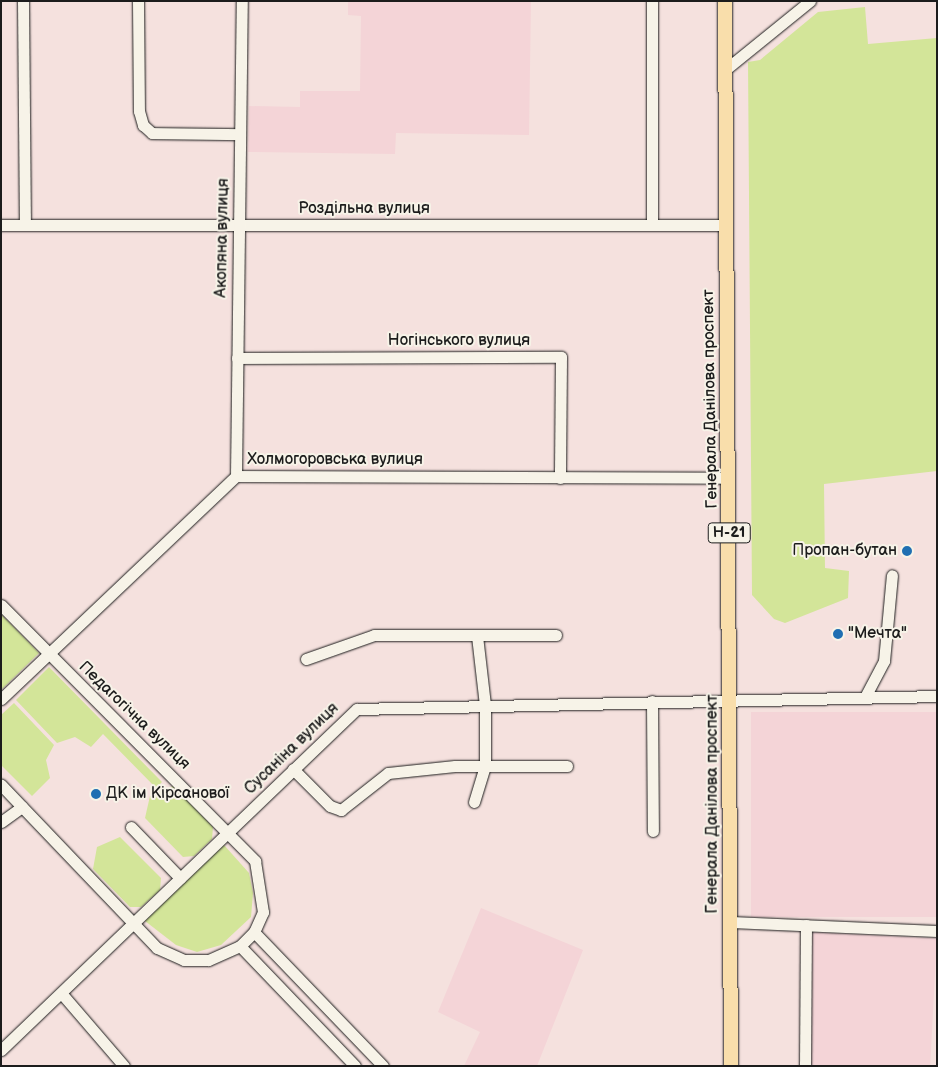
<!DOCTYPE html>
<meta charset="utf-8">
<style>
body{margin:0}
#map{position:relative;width:938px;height:1067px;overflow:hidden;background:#f5e1de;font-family:"Balsamiq Sans",sans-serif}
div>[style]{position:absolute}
.built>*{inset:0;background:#f4d4d7;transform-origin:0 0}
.green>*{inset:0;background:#d3e599}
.roads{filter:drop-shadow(0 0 1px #1c1c1c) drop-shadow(0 0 1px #1c1c1c)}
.minor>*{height:11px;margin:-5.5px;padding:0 5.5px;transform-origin:5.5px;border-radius:5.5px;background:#f7f3e8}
.major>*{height:14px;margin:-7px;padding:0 7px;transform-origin:7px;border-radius:7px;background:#f9deab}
.dots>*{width:14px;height:14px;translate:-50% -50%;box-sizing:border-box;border:2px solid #f7f3e8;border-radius:50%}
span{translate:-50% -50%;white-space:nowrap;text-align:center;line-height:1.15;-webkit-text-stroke:4px #f7f3e8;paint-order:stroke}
.shield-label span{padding:1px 4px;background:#f7f3e8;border:1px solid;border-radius:4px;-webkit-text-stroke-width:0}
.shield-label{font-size:15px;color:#1c1c1c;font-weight:700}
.street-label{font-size:16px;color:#1c1c1c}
.poi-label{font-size:16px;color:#1c1c1c}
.right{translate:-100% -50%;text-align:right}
.left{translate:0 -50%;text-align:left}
.frame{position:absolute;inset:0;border:2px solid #1c1c1c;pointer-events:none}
</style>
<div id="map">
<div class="built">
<i style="clip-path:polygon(348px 1px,531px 1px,529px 135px,396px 133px,395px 154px,248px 152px,249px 106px,300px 107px,300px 91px,360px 91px,361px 16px,348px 15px)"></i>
<i style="left:937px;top:712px;width:205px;height:186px;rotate:90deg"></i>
<i style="clip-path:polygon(481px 908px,583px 950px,537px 1066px,464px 1066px,480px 1032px,438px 1012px)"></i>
<i style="left:812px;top:932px;width:125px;height:134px;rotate:3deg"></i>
</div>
<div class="green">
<i style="clip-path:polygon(865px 7px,868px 44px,937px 38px,937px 471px,824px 484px,825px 568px,849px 571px,848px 598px,785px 623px,774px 619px,752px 595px,748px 62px,760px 60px,818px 12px)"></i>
<i style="clip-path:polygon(1px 614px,39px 653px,1px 690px)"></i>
<i style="clip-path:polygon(49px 667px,104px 723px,162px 782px,156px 788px,103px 734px,91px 747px,75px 737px,57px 743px,16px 700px)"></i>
<i style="clip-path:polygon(14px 703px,54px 745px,46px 760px,50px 778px,32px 796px,1px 765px,1px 715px)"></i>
<i style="clip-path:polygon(173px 786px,213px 827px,212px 839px,194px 856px,183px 857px,145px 818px,150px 796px)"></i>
<i style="clip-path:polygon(120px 837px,161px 878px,160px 890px,141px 907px,130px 907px,93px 869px,97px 847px)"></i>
<i style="clip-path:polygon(224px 845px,249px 873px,253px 893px,251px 917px,221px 945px,197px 952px,176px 945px,145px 921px)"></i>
</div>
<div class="roads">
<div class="minor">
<i style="left:23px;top:1px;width:224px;rotate:89.5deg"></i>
<i style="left:138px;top:1px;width:110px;rotate:89.5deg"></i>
<i style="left:139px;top:111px;width:15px;rotate:74deg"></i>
<i style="left:143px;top:125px;width:12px;rotate:42deg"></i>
<i style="left:152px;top:133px;width:88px;rotate:0.7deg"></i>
<i style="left:652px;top:1px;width:224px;rotate:90deg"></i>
<i style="left:726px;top:69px;width:108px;rotate:-39deg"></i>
<i style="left:1px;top:225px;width:726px"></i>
<i style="left:237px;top:358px;width:324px;rotate:-0.2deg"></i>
<i style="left:561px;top:357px;width:121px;rotate:90.5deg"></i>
<i style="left:236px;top:476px;width:475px;rotate:-89.3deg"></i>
<i style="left:1px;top:605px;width:361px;rotate:45.2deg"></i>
<i style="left:255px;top:861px;width:52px;rotate:81.1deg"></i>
<i style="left:263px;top:912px;width:22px;rotate:114deg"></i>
<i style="left:254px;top:932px;width:20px;rotate:135deg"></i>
<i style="left:240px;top:946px;width:35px;rotate:156deg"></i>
<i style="left:208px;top:960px;width:24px;rotate:180deg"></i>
<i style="left:184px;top:960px;width:30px;rotate:-156deg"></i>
<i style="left:157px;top:948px;width:226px;rotate:-133.7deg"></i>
<i style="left:306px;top:659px;width:72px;rotate:-19.4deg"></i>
<i style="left:374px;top:635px;width:182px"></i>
<i style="left:865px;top:697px;width:41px;rotate:-62.2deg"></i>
<i style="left:884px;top:661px;width:86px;rotate:-84.7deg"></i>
<i style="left:1px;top:699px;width:324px;rotate:-43.5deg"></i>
<i style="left:236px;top:476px;width:493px;rotate:0.2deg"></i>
<i style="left:652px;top:701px;width:130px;rotate:89.6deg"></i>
<i style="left:293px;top:769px;width:52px;rotate:45deg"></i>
<i style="left:330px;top:806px;width:12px;rotate:20deg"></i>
<i style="left:341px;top:810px;width:60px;rotate:-38.2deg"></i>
<i style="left:388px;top:773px;width:67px;rotate:-6deg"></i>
<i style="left:455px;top:766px;width:112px"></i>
<i style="left:474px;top:802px;width:38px;rotate:-73deg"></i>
<i style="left:485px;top:766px;width:61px;rotate:-90deg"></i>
<i style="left:485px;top:705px;width:69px;rotate:-96.6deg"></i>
<i style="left:1px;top:822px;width:26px;rotate:-36deg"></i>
<i style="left:131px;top:827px;width:71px;rotate:46.1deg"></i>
<i style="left:731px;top:922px;width:206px;rotate:2.5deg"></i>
<i style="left:254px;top:932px;width:186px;rotate:46.1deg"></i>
<i style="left:240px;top:946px;width:166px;rotate:46.2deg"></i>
<i style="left:62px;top:994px;width:95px;rotate:49.3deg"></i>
<i style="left:1px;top:1050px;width:493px;rotate:-43.8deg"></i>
<i style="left:357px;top:709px;width:580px;rotate:-1.28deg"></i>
<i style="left:805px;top:1066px;width:141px;rotate:-89.6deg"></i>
</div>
<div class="major">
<i style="left:725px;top:1px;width:1065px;rotate:89.68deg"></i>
</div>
</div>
<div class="dots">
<i style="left:907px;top:551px;background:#1f6fb2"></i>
<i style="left:838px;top:634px;background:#1f6fb2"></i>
<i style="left:96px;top:794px;background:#1f6fb2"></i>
</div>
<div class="shield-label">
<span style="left:729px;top:533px">Н-21</span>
</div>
<div class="street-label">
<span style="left:364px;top:209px">Роздільна вулиця</span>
<span style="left:223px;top:238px;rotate:-89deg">Акопяна вулиця</span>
<span style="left:459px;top:341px">Ногінського вулиця</span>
<span style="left:711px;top:399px;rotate:-91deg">Генерала Данілова проспект</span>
<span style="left:335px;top:460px">Холмогоровська вулиця</span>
<span style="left:134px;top:716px;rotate:44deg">Педагогічна вулиця</span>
<span style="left:292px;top:749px;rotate:-44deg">Сусаніна вулиця</span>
<span style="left:713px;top:804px;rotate:-90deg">Генерала Данілова проспект</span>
</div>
<div class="poi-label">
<span class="right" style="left:897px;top:551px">Пропан-бутан</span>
<span class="left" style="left:848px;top:634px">"Мечта"</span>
<span class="left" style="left:106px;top:794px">ДК ім Кірсанової</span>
</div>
<div class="frame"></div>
</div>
